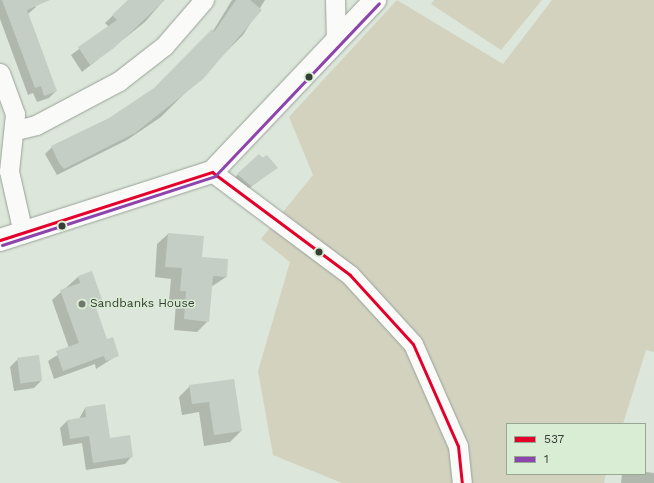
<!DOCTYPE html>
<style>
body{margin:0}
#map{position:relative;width:654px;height:483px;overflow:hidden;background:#dce6da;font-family:"Work Sans",sans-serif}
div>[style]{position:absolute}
.green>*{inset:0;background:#d2d2bf}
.shadow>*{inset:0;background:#0003}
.building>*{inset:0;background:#c4cec5;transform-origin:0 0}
.roads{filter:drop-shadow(0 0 1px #99a197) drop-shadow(0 0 1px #99a197)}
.street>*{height:19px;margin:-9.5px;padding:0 9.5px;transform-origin:9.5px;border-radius:9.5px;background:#fafbf9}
.highway>*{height:22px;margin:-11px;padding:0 11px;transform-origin:11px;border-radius:11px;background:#fafbf9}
.bus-1>*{height:3px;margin:-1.5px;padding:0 1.5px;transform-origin:1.5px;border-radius:1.5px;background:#e4002b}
.bus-2>*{height:3px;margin:-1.5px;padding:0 1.5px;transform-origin:1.5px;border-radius:1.5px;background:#8e44ad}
.dots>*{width:11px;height:11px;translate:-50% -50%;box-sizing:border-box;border:2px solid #d9ecd4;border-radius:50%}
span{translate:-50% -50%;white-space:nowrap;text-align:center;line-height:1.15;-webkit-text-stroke:3px #d9ecd4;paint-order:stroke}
.poi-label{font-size:12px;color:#373e35}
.left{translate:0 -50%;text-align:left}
.legend{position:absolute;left:506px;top:423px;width:140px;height:52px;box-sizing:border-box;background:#d9ecd4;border:1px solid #98a694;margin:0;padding:5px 7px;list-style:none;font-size:12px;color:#373e35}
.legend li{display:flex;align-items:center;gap:8px;height:20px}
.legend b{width:20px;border:1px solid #98a694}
</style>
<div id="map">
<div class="green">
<i style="clip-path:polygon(397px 0,503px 64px,552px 0,654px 0,654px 352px,646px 350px,623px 424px,507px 424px,507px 474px,606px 474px,604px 483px,342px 483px,273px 455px,258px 371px,290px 262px,261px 239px,313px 175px,289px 117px)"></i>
<i style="clip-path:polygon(434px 0,542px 0,501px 50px,431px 4px)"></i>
</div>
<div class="shadow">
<i style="clip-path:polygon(0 0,34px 0,36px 7px,28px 14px,56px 91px,49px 98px,37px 102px,33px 93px,28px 95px,0 19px)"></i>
<i style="clip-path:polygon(129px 0,164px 0,145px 22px,82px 72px,71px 55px,109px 27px,105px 23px)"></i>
<i style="clip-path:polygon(232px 0,265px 0,243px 35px,161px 117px,127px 140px,57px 175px,45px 154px,52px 147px,110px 119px,155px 88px,213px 31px)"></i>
<i style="clip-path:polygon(259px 155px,276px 168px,244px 192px,230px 182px)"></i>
<i style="clip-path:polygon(168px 234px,201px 258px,227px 260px,226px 277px,211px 287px,208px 321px,197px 332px,174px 330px,176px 302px,169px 301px,171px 279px,155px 277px,157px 244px)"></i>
<i style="clip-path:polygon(78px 277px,102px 302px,95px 309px,106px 341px,118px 355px,96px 369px,95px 364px,54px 379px,48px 361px,69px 348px,52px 300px)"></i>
<i style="clip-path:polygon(17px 360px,41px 381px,34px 388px,14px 391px,10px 367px)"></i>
<i style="clip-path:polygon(234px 380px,241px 431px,230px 442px,204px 446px,199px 412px,182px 415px,179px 397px,190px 386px)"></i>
<i style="clip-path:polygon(85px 408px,110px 439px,132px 456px,125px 464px,86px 470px,82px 443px,63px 446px,60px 428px,67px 421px,79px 419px)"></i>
<i style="clip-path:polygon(645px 466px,646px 472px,654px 473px,654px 483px,621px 483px,622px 474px,645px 474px)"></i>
</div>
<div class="building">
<i style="clip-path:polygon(2px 0,50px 0,27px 10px,57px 91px,44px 96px,41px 86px,35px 88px)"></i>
<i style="clip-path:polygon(128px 0,165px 0,114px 48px,90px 65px,78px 47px,117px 20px,112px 15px)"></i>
<i style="clip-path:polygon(236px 0,250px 0,262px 10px,203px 79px,135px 133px,64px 169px,59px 163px,51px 146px,109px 118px,154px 88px,212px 29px,214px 32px)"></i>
<i style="clip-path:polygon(259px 154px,262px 158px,267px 155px,278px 168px,251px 186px,237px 174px)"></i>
<i style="clip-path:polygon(168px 233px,204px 236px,202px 257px,228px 259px,227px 277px,213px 276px,209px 322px,184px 319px,186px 291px,180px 291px,182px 268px,165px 267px)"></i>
<i style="clip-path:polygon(92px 271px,103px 302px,95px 305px,107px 339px,113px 337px,119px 356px,106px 361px,104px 356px,63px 371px,56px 351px,79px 343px,60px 290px,80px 283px,78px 276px)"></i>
<i style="left:39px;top:355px;width:26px;height:22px;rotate:83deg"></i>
<i style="clip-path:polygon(234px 379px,242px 431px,214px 435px,209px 402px,192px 404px,189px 385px)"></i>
<i style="clip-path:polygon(105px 404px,110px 438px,130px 435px,133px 457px,93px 463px,89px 436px,70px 439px,67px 420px,86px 417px,85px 407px)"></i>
</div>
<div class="roads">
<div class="street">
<i style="left:335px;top:0;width:41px;rotate:88.6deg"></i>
<i style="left:0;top:73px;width:44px;rotate:69.9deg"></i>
<i style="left:15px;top:114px;width:57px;rotate:96deg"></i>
<i style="left:9px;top:171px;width:64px;rotate:77.3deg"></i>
<i style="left:16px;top:130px;width:21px;rotate:-14deg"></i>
<i style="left:36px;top:125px;width:94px;rotate:-27.9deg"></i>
<i style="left:119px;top:81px;width:57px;rotate:-37.9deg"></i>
<i style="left:164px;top:46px;width:61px;rotate:-49deg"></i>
<i style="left:212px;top:172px;width:172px;rotate:36.7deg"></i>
<i style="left:350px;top:275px;width:93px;rotate:47.6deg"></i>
<i style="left:413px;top:344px;width:111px;rotate:66.2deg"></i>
<i style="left:458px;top:446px;width:37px;rotate:84deg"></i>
</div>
<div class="highway">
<i style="left:0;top:240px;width:223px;rotate:-17.8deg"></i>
<i style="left:212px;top:172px;width:237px;rotate:-46.5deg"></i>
</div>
</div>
<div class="bus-1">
<i style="left:212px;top:172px;width:172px;rotate:36.7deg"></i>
<i style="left:350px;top:275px;width:93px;rotate:47.6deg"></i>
<i style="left:413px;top:344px;width:111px;rotate:66.2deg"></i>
<i style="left:458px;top:446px;width:37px;rotate:84deg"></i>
<i style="left:0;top:240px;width:223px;rotate:-17.8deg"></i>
</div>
<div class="bus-2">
<i style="left:2px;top:245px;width:224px;rotate:-17.9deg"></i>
<i style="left:215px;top:176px;width:238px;rotate:-46.5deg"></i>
</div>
<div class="dots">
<i style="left:309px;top:77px;background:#373e35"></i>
<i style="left:62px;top:226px;background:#373e35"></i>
<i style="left:319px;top:252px;background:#373e35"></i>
<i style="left:82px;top:304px;background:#71796f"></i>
</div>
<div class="poi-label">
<span class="left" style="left:90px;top:304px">Sandbanks House</span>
</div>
<ul class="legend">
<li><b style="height:5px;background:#e4002b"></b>537</li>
<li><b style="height:5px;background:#8e44ad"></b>1</li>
</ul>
</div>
